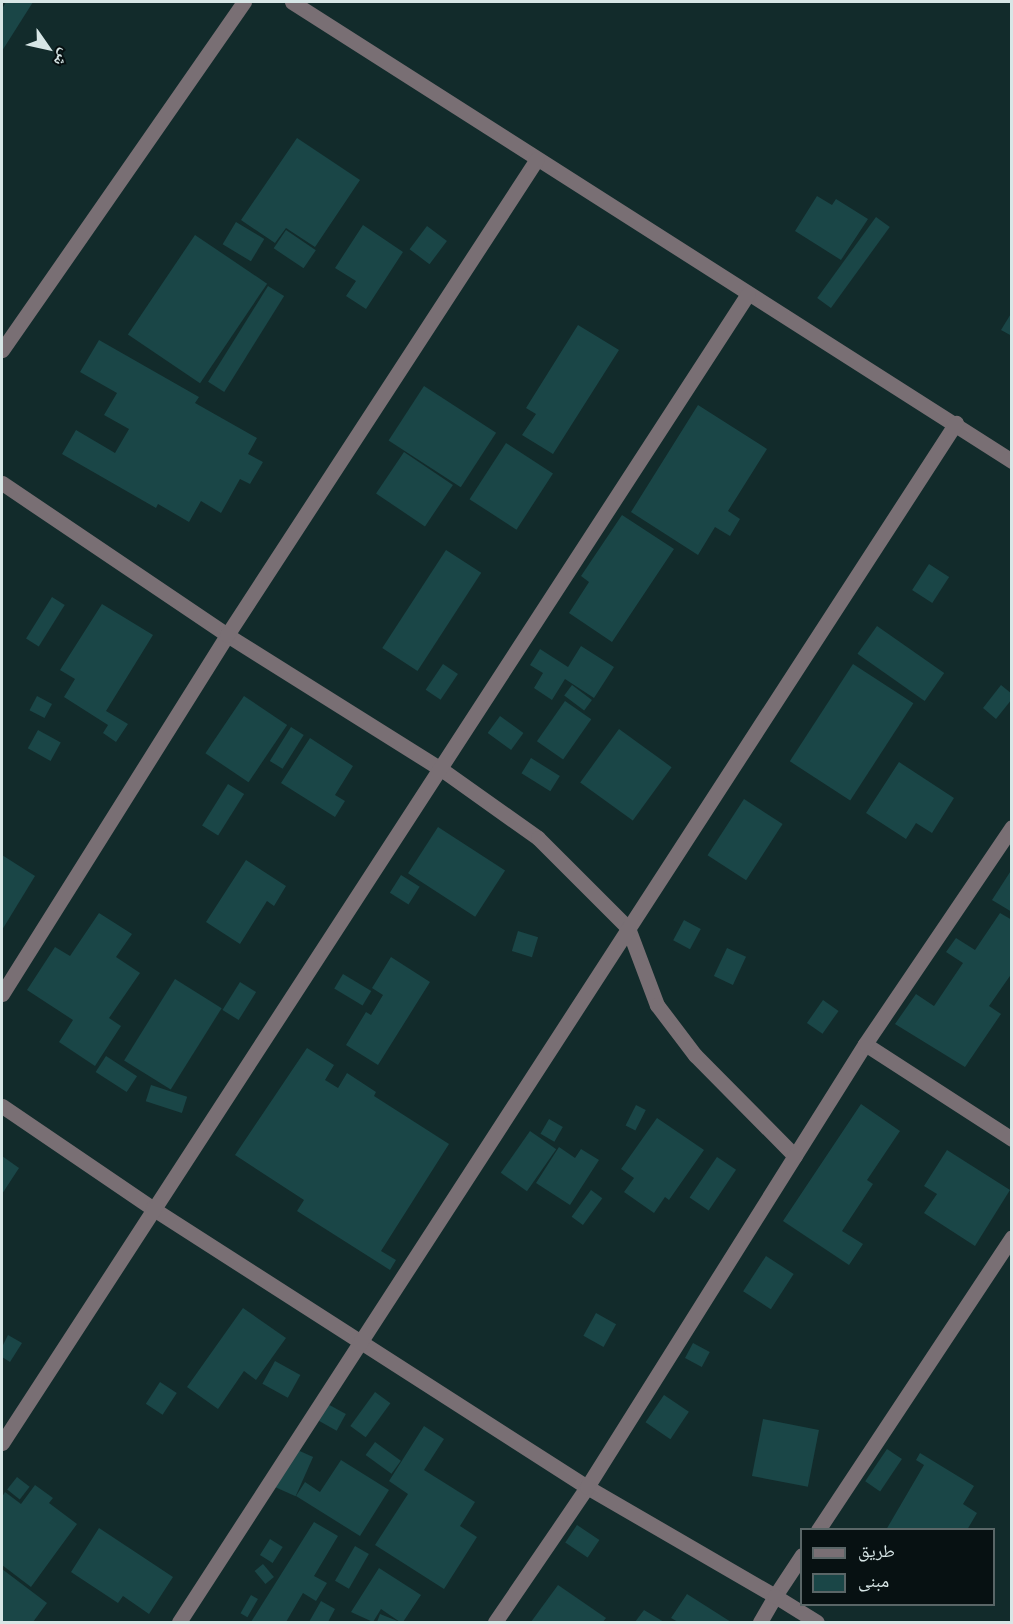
<!DOCTYPE html>
<meta charset="utf-8">
<style>
body{margin:0}
#map{position:relative;width:1013px;height:1624px;overflow:hidden;background:#122b2b;font-family:Lato,"Noto Naskh Arabic",sans-serif}
div>[style]{position:absolute}
.building>*{inset:0;background:#1a4647;transform-origin:0 0}
.minor>*{height:15px;margin:-7.5px;padding:0 7.5px;transform-origin:7.5px;border-radius:7.5px;background:#796f74}
span{translate:-50% -50%;white-space:nowrap;text-align:center;line-height:1.15;-webkit-text-stroke:4.5px #071112;paint-order:stroke}
.frame{position:absolute;inset:0;border:3px solid #d7e6e6;pointer-events:none}
.legend{position:absolute;left:800px;top:1528px;width:195px;height:78px;box-sizing:border-box;background:#071112;border:2px solid #5a6667;margin:0;padding:8px 10px;list-style:none;font-size:18px;color:#d7e6e6}
.legend li{display:flex;align-items:center;gap:12px;height:30px}
.legend b{width:30px;border:2px solid #5a6667}
.north{position:absolute;left:18px;top:18px;width:60px;height:60px;-webkit-text-stroke:4px #071112;paint-order:stroke;rotate:124deg;font-size:16px;font-weight:700;line-height:24px;text-align:center;color:#d7e6e6}
.north::after{content:'';display:block;margin:auto;width:21px;height:27px;background:#d7e6e6;clip-path:polygon(50% 0,100% 100%,50% 72%,0 100%)}
</style>
<div id="map">
<div class="building">
<i style="clip-path:polygon(6px 2px,33px 2px,2px 51px,2px 9px)"></i>
<i style="clip-path:polygon(297px 138px,360px 180px,315px 247px,286px 228px,275px 243px,241px 220px)"></i>
<i style="clip-path:polygon(817px 196px,832px 205px,836px 199px,868px 219px,841px 260px,795px 231px)"></i>
<i style="left:876px;top:217px;width:17px;height:100px;rotate:36deg"></i>
<i style="left:236px;top:222px;width:33px;height:26px;rotate:31deg"></i>
<i style="clip-path:polygon(363px 225px,403px 252px,366px 309px,346px 296px,356px 281px,335px 268px)"></i>
<i style="left:427px;top:226px;width:25px;height:29px;rotate:37deg"></i>
<i style="left:286px;top:230px;width:36px;height:22px;rotate:34deg"></i>
<i style="left:195px;top:235px;width:87px;height:120px;rotate:34deg"></i>
<i style="left:268px;top:286px;width:19px;height:113px;rotate:32deg"></i>
<i style="clip-path:polygon(1012px 312px,1012px 336px,1001px 330px)"></i>
<i style="clip-path:polygon(578px 325px,619px 350px,553px 454px,522px 435px,536px 414px,526px 408px)"></i>
<i style="clip-path:polygon(99px 340px,199px 397px,195px 403px,257px 438px,248px 454px,263px 462px,250px 484px,240px 479px,221px 513px,201px 501px,189px 522px,158px 504px,156px 508px,62px 454px,76px 430px,115px 453px,129px 429px,104px 415px,117px 393px,80px 372px)"></i>
<i style="left:424px;top:386px;width:86px;height:65px;rotate:33deg"></i>
<i style="clip-path:polygon(698px 405px,767px 449px,728px 511px,740px 519px,730px 536px,715px 527px,698px 555px,631px 512px)"></i>
<i style="left:506px;top:443px;width:56px;height:67px;rotate:33deg"></i>
<i style="left:404px;top:452px;width:59px;height:50px;rotate:34deg"></i>
<i style="clip-path:polygon(622px 515px,674px 549px,612px 642px,569px 613px,589px 582px,581px 576px)"></i>
<i style="left:446px;top:550px;width:42px;height:117px;rotate:33deg"></i>
<i style="left:929px;top:564px;width:24px;height:31px;rotate:33deg"></i>
<i style="left:52px;top:597px;width:15px;height:49px;rotate:32deg"></i>
<i style="clip-path:polygon(102px 604px,153px 635px,106px 711px,128px 724px,116px 742px,103px 733px,108px 725px,64px 697px,75px 679px,60px 670px)"></i>
<i style="left:877px;top:626px;width:82px;height:34px;rotate:35deg"></i>
<i style="clip-path:polygon(581px 646px,614px 667px,594px 698px,565px 679px,552px 700px,534px 688px,543px 673px,530px 665px,540px 649px,568px 667px)"></i>
<i style="left:443px;top:664px;width:18px;height:31px;rotate:34deg"></i>
<i style="left:853px;top:664px;width:72px;height:116px;rotate:33deg"></i>
<i style="left:572px;top:685px;width:25px;height:13px;rotate:37deg"></i>
<i style="clip-path:polygon(1001px 685px,1012px 694px,1012px 699px,996px 719px,983px 708px)"></i>
<i style="left:37px;top:696px;width:17px;height:16px;rotate:28deg"></i>
<i style="left:244px;top:696px;width:52px;height:69px;rotate:34deg"></i>
<i style="left:565px;top:701px;width:32px;height:49px;rotate:35deg"></i>
<i style="left:500px;top:716px;width:29px;height:21px;rotate:36deg"></i>
<i style="left:291px;top:727px;width:15px;height:40px;rotate:32deg"></i>
<i style="left:619px;top:729px;width:65px;height:66px;rotate:36deg"></i>
<i style="left:38px;top:730px;width:26px;height:21px;rotate:29deg"></i>
<i style="clip-path:polygon(310px 738px,353px 766px,335px 795px,345px 801px,335px 817px,281px 783px)"></i>
<i style="left:531px;top:758px;width:34px;height:18px;rotate:32deg"></i>
<i style="clip-path:polygon(899px 762px,954px 798px,932px 833px,916px 823px,906px 839px,866px 813px)"></i>
<i style="left:228px;top:784px;width:19px;height:49px;rotate:32deg"></i>
<i style="left:744px;top:799px;width:46px;height:67px;rotate:33deg"></i>
<i style="left:438px;top:827px;width:80px;height:55px;rotate:33deg"></i>
<i style="clip-path:polygon(2px 855px,35px 876px,2px 930px)"></i>
<i style="clip-path:polygon(246px 860px,286px 886px,274px 906px,267px 901px,240px 944px,206px 922px)"></i>
<i style="clip-path:polygon(1012px 869px,1012px 912px,992px 900px)"></i>
<i style="left:401px;top:875px;width:22px;height:21px;rotate:32deg"></i>
<i style="clip-path:polygon(99px 913px,132px 934px,116px 957px,140px 973px,109px 1018px,121px 1026px,95px 1066px,59px 1042px,73px 1020px,27px 990px,55px 947px,70px 956px)"></i>
<i style="clip-path:polygon(1000px 913px,1012px 920px,1012px 973px,989px 1006px,1001px 1014px,965px 1067px,895px 1024px,916px 994px,934px 1006px,963px 963px,946px 952px,956px 938px,975px 950px)"></i>
<i style="left:684px;top:920px;width:19px;height:23px;rotate:28deg"></i>
<i style="left:518px;top:931px;width:21px;height:21px;rotate:17deg"></i>
<i style="left:727px;top:948px;width:21px;height:31px;rotate:25deg"></i>
<i style="clip-path:polygon(391px 957px,430px 982px,378px 1065px,346px 1045px,366px 1012px,371px 1015px,383px 995px,372px 988px)"></i>
<i style="left:343px;top:974px;width:33px;height:17px;rotate:31deg"></i>
<i style="left:175px;top:979px;width:55px;height:96px;rotate:32deg"></i>
<i style="left:240px;top:982px;width:19px;height:33px;rotate:32deg"></i>
<i style="left:823px;top:1000px;width:19px;height:28px;rotate:35deg"></i>
<i style="clip-path:polygon(307px 1048px,334px 1065px,325px 1080px,338px 1088px,347px 1073px,376px 1092px,374px 1096px,449px 1144px,381px 1251px,396px 1260px,390px 1270px,297px 1211px,304px 1200px,235px 1155px)"></i>
<i style="left:106px;top:1056px;width:37px;height:19px;rotate:33deg"></i>
<i style="left:151px;top:1085px;width:38px;height:17px;rotate:18deg"></i>
<i style="clip-path:polygon(861px 1104px,900px 1131px,867px 1180px,873px 1184px,842px 1231px,863px 1244px,849px 1265px,783px 1221px)"></i>
<i style="left:636px;top:1105px;width:11px;height:23px;rotate:27deg"></i>
<i style="clip-path:polygon(657px 1118px,704px 1150px,669px 1200px,665px 1197px,654px 1213px,624px 1192px,634px 1178px,621px 1169px)"></i>
<i style="left:549px;top:1119px;width:16px;height:17px;rotate:30deg"></i>
<i style="left:530px;top:1131px;width:32px;height:51px;rotate:35deg"></i>
<i style="clip-path:polygon(559px 1147px,575px 1158px,581px 1149px,599px 1160px,570px 1205px,536px 1183px)"></i>
<i style="clip-path:polygon(947px 1150px,1010px 1190px,975px 1246px,924px 1213px,937px 1194px,924px 1186px)"></i>
<i style="clip-path:polygon(2px 1156px,19px 1168px,2px 1194px)"></i>
<i style="left:717px;top:1157px;width:23px;height:49px;rotate:34deg"></i>
<i style="left:591px;top:1190px;width:14px;height:33px;rotate:36deg"></i>
<i style="left:766px;top:1256px;width:33px;height:42px;rotate:33deg"></i>
<i style="clip-path:polygon(243px 1308px,286px 1338px,256px 1380px,244px 1371px,218px 1409px,187px 1387px)"></i>
<i style="left:596px;top:1313px;width:23px;height:26px;rotate:29deg"></i>
<i style="clip-path:polygon(8px 1335px,22px 1343px,10px 1362px,2px 1357px,2px 1347px)"></i>
<i style="left:693px;top:1343px;width:19px;height:17px;rotate:28deg"></i>
<i style="left:275px;top:1361px;width:29px;height:26px;rotate:29deg"></i>
<i style="left:160px;top:1382px;width:20px;height:26px;rotate:33deg"></i>
<i style="left:375px;top:1392px;width:19px;height:42px;rotate:36deg"></i>
<i style="left:664px;top:1395px;width:30px;height:33px;rotate:34deg"></i>
<i style="left:324px;top:1402px;width:25px;height:19px;rotate:29deg"></i>
<i style="left:763px;top:1419px;width:57px;height:58px;rotate:11deg"></i>
<i style="clip-path:polygon(424px 1426px,444px 1439px,424px 1470px,475px 1502px,460px 1526px,477px 1537px,444px 1589px,375px 1545px,408px 1494px,389px 1481px)"></i>
<i style="left:375px;top:1442px;width:32px;height:16px;rotate:36deg"></i>
<i style="left:293px;top:1448px;width:22px;height:43px;rotate:24deg"></i>
<i style="left:887px;top:1449px;width:18px;height:39px;rotate:34deg"></i>
<i style="clip-path:polygon(920px 1453px,974px 1486px,963px 1504px,977px 1513px,967px 1530px,886px 1530px,924px 1465px,916px 1460px)"></i>
<i style="clip-path:polygon(341px 1460px,389px 1490px,360px 1536px,296px 1496px,305px 1482px,320px 1492px)"></i>
<i style="left:17px;top:1477px;width:16px;height:16px;rotate:38deg"></i>
<i style="clip-path:polygon(35px 1485px,53px 1498px,49px 1503px,77px 1524px,31px 1587px,2px 1565px,2px 1497px,5px 1492px,21px 1504px)"></i>
<i style="clip-path:polygon(314px 1522px,338px 1536px,314px 1576px,327px 1583px,316px 1601px,303px 1593px,286px 1622px,251px 1622px)"></i>
<i style="left:577px;top:1525px;width:27px;height:21px;rotate:34deg"></i>
<i style="clip-path:polygon(99px 1528px,173px 1577px,149px 1614px,123px 1596px,118px 1603px,71px 1572px)"></i>
<i style="left:270px;top:1539px;width:15px;height:19px;rotate:32deg"></i>
<i style="left:355px;top:1546px;width:16px;height:40px;rotate:30deg"></i>
<i style="left:263px;top:1564px;width:17px;height:11px;rotate:50deg"></i>
<i style="clip-path:polygon(379px 1568px,421px 1595px,403px 1622px,377px 1622px,380px 1614px,400px 1622px,381px 1609px,373px 1622px,351px 1612px)"></i>
<i style="clip-path:polygon(2px 1569px,47px 1603px,33px 1622px,2px 1622px)"></i>
<i style="clip-path:polygon(558px 1585px,606px 1618px,603px 1622px,531px 1622px)"></i>
<i style="clip-path:polygon(687px 1594px,731px 1622px,678px 1622px,671px 1618px)"></i>
<i style="left:251px;top:1595px;width:8px;height:21px;rotate:30deg"></i>
<i style="clip-path:polygon(321px 1601px,335px 1609px,328px 1622px,309px 1622px)"></i>
<i style="clip-path:polygon(644px 1610px,664px 1622px,635px 1622px)"></i>
</div>
<div class="minor">
<i style="left:292px;top:2px;width:854px;rotate:32.52deg"></i>
<i style="left:2px;top:350px;width:424px;rotate:-55.2deg"></i>
<i style="left:2px;top:483px;width:272px;rotate:34deg"></i>
<i style="left:227px;top:635px;width:252px;rotate:32.1deg"></i>
<i style="left:441px;top:769px;width:119px;rotate:35.4deg"></i>
<i style="left:538px;top:838px;width:127px;rotate:45deg"></i>
<i style="left:628px;top:928px;width:82px;rotate:69.4deg"></i>
<i style="left:657px;top:1005px;width:63px;rotate:52.8deg"></i>
<i style="left:695px;top:1055px;width:142px;rotate:45.3deg"></i>
<i style="left:2px;top:994px;width:424px;rotate:-57.9deg"></i>
<i style="left:227px;top:635px;width:568px;rotate:-56.93deg"></i>
<i style="left:865px;top:1044px;width:175px;rotate:32.9deg"></i>
<i style="left:2px;top:1106px;width:181px;rotate:34.2deg"></i>
<i style="left:152px;top:1208px;width:517px;rotate:32.68deg"></i>
<i style="left:587px;top:1487px;width:217px;rotate:30.1deg"></i>
<i style="left:775px;top:1596px;width:30px;rotate:120deg"></i>
<i style="left:2px;top:1443px;width:1370px;rotate:-57.01deg"></i>
<i style="left:818px;top:1530px;width:351px;rotate:-56.5deg"></i>
<i style="left:802px;top:1555px;width:49px;rotate:123.4deg"></i>
<i style="left:775px;top:1596px;width:49px;rotate:31.8deg"></i>
<i style="left:179px;top:1622px;width:1429px;rotate:-57.06deg"></i>
<i style="left:495px;top:1622px;width:163px;rotate:-55.7deg"></i>
<i style="left:587px;top:1487px;width:523px;rotate:-57.89deg"></i>
<i style="left:865px;top:1044px;width:262px;rotate:-55.9deg"></i>
</div>
<div class="frame"></div>
<ul class="legend">
<li><b style="height:8px;background:#796f74"></b>طريق</li>
<li><b style="height:16px;background:#1a4647"></b>مبنى</li>
</ul>
<div class="north">ش</div>
</div>
